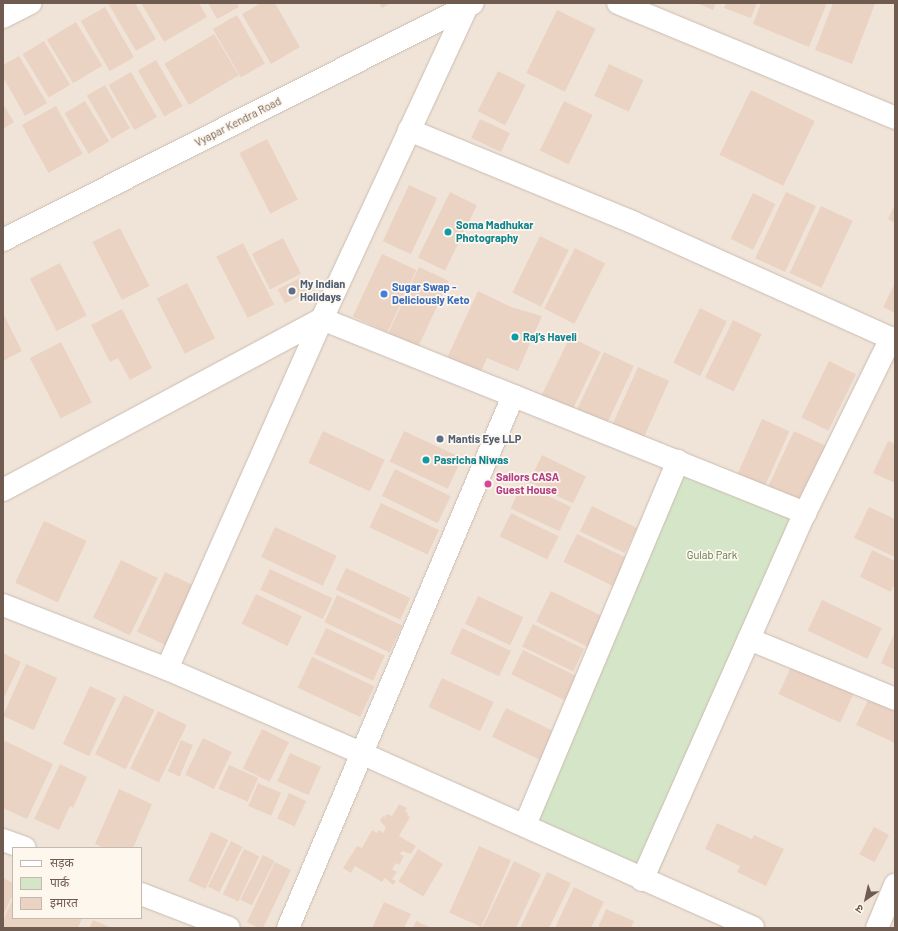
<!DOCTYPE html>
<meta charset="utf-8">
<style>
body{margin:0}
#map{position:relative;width:898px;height:931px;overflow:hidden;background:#faf3e8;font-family:Barlow,"Noto Sans Devanagari",sans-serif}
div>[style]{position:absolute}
.residential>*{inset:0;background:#f0e4d8}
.green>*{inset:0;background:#d5e6c8;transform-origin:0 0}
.building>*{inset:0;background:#ebd3c4;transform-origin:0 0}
.roads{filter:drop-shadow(0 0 1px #cabbb0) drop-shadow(0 0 1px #cabbb0)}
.minor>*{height:22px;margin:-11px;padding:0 11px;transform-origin:11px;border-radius:11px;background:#fff}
.dots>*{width:11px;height:11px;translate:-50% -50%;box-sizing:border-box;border:2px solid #fdf7ee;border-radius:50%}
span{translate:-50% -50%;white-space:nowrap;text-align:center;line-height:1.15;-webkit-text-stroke:3.5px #fdf7ee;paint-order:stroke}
.street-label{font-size:11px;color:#705b50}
.culture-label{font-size:11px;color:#0d838f;font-weight:700}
.left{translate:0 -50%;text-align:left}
.service-label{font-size:11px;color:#4e5e75;font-weight:700}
.shop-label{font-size:11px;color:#366cbe;font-weight:700}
.hotel-label{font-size:11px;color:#b23c85;font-weight:700}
.park-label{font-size:11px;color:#5b7a4c}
.frame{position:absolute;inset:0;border:4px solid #705b50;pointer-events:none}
.legend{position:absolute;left:12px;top:847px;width:130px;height:72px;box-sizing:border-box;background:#fdf7ee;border:1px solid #c5b9af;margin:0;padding:5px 7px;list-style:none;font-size:12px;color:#705b50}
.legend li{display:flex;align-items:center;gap:8px;height:20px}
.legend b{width:20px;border:1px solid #c5b9af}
.north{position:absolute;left:846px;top:879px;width:40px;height:40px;-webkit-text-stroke:3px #fdf7ee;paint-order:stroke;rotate:214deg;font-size:11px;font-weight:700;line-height:16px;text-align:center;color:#705b50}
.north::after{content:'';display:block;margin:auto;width:14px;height:18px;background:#705b50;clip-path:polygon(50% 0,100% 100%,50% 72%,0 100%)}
</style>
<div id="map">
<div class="residential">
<i style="clip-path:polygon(evenodd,3px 3px,895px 3px,895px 928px,3px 928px,3px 3px,13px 848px,141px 848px,141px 918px,13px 918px,13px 848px)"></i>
</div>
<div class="green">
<i style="left:678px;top:461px;width:137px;height:395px;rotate:22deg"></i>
</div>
<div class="building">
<i style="clip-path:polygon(108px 3px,135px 3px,156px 39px,136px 51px)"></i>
<i style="clip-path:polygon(141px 3px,199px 3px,207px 17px,164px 42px)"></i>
<i style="clip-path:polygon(208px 3px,237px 3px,239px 7px,217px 19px)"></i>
<i style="clip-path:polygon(261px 3px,275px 3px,300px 47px,271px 64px,242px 14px)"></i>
<i style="clip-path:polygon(379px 3px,391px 3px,382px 8px)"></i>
<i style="clip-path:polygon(697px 3px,716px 3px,713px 10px)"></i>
<i style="clip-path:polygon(726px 3px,757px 3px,751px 18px,724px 8px)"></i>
<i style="clip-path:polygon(761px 3px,827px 3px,809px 47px,753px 24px)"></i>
<i style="clip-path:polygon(833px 3px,875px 4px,852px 64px,815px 50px)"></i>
<i style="left:105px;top:7px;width:58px;height:28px;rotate:60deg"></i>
<i style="left:557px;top:10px;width:43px;height:70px;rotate:26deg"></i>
<i style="left:237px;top:15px;width:56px;height:28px;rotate:60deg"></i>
<i style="left:76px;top:22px;width:51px;height:34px;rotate:59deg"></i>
<i style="left:214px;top:34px;width:48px;height:58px;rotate:59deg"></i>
<i style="left:44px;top:41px;width:51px;height:25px;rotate:59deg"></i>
<i style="clip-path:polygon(19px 56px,47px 103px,25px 116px,3px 77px,3px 65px)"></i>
<i style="left:156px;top:60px;width:53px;height:21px;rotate:60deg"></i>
<i style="left:609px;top:64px;width:38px;height:35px;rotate:25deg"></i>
<i style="left:498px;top:71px;width:31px;height:45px;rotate:27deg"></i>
<i style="left:131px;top:72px;width:52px;height:26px;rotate:60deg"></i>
<i style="left:105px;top:85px;width:50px;height:21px;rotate:60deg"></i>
<i style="left:751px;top:90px;width:71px;height:72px;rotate:26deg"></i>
<i style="left:85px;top:101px;width:47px;height:24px;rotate:59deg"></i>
<i style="left:564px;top:101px;width:32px;height:55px;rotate:26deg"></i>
<i style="clip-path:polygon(3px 104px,14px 122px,3px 129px)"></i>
<i style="left:56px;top:106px;width:55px;height:39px;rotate:61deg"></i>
<i style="left:480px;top:119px;width:33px;height:21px;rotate:25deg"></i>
<i style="left:267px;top:139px;width:68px;height:31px;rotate:63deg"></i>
<i style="left:409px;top:185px;width:31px;height:62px;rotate:25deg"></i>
<i style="left:450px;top:192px;width:30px;height:73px;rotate:26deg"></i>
<i style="left:786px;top:192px;width:33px;height:73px;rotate:25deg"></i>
<i style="left:753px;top:193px;width:25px;height:51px;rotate:26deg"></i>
<i style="clip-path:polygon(895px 204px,895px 223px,888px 219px)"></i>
<i style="left:821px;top:206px;width:35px;height:74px;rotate:25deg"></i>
<i style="left:120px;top:228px;width:65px;height:31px;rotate:63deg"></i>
<i style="left:540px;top:236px;width:32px;height:63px;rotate:26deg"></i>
<i style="left:283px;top:238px;width:40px;height:35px;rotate:63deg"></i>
<i style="left:243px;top:243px;width:69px;height:30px;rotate:63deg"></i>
<i style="left:575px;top:248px;width:34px;height:68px;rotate:27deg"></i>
<i style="left:382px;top:254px;width:38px;height:69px;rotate:25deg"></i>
<i style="left:60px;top:263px;width:59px;height:34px;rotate:63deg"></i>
<i style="left:419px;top:267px;width:33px;height:73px;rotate:25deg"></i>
<i style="left:300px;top:278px;width:16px;height:25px;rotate:63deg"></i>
<i style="left:187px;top:283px;width:62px;height:34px;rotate:63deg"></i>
<i style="clip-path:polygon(895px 283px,895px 313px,883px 307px)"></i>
<i style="clip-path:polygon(478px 291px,511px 307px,542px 316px,518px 371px,487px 358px,479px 376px,446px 360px)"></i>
<i style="left:700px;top:308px;width:30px;height:61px;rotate:26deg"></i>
<i style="clip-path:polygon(122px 309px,152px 368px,130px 380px,118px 358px,110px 362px,91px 325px)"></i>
<i style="clip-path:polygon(3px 313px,22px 351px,3px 361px)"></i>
<i style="left:733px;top:320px;width:32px;height:64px;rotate:26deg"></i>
<i style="left:570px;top:337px;width:34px;height:69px;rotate:26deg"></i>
<i style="left:61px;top:342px;width:68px;height:35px;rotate:63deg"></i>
<i style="left:604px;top:352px;width:33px;height:69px;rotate:25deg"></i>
<i style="left:829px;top:361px;width:30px;height:63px;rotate:26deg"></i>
<i style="left:638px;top:367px;width:34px;height:70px;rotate:24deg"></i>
<i style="left:762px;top:419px;width:30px;height:65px;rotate:24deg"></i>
<i style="left:323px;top:431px;width:68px;height:35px;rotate:25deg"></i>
<i style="left:404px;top:431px;width:64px;height:34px;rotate:25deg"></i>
<i style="left:794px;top:431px;width:38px;height:65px;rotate:25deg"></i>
<i style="clip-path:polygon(888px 441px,895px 444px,895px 483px,873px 473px)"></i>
<i style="left:542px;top:455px;width:49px;height:30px;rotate:26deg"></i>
<i style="left:395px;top:469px;width:62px;height:30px;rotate:26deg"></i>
<i style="left:522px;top:484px;width:54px;height:27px;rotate:25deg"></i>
<i style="left:381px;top:503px;width:64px;height:27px;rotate:25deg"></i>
<i style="left:592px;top:506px;width:50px;height:28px;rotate:26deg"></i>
<i style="clip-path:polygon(869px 507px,895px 519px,895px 557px,854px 538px)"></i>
<i style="left:511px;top:513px;width:53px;height:26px;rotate:26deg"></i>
<i style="left:44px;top:521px;width:47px;height:68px;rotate:25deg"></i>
<i style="left:275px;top:527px;width:68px;height:33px;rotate:25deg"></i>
<i style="left:577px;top:534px;width:55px;height:31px;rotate:26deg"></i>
<i style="clip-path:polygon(872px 550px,895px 561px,895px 583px,891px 592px,860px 577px)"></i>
<i style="left:121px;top:560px;width:41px;height:64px;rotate:26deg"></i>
<i style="left:346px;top:568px;width:71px;height:24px;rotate:25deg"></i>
<i style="left:270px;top:569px;width:69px;height:23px;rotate:25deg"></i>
<i style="left:165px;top:572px;width:38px;height:66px;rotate:25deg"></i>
<i style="left:551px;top:591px;width:58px;height:34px;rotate:26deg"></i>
<i style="left:256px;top:594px;width:51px;height:33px;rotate:26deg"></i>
<i style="left:337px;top:595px;width:72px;height:30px;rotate:25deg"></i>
<i style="left:478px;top:596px;width:50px;height:31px;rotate:25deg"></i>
<i style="left:822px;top:600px;width:66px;height:34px;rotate:25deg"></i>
<i style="left:533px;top:624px;width:57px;height:25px;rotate:26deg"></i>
<i style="left:326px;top:628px;width:65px;height:28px;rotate:25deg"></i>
<i style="left:462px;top:628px;width:54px;height:28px;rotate:25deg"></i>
<i style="clip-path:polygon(895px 632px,895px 670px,881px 663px)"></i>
<i style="left:523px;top:650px;width:60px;height:27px;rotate:26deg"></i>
<i style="clip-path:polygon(3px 653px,21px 662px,3px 700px)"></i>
<i style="left:312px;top:657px;width:69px;height:34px;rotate:25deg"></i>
<i style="left:26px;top:664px;width:34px;height:57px;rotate:24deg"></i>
<i style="left:792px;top:665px;width:68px;height:32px;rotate:25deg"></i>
<i style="left:442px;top:678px;width:57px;height:32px;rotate:25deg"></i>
<i style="left:90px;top:686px;width:29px;height:64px;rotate:25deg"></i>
<i style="left:124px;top:695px;width:34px;height:66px;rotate:26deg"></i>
<i style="clip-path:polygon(870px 696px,895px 708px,895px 743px,856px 725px)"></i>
<i style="left:506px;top:708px;width:55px;height:32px;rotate:26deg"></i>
<i style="left:158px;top:711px;width:32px;height:64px;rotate:26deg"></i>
<i style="left:262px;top:729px;width:30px;height:44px;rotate:26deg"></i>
<i style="left:203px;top:738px;width:32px;height:41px;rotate:26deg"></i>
<i style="clip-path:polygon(3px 740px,53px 764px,27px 819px,3px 808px)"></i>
<i style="left:181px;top:740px;width:13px;height:34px;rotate:23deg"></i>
<i style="left:290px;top:753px;width:34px;height:31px;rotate:24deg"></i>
<i style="clip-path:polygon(60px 764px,87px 777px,73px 808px,70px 806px,59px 830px,34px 819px)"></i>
<i style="left:229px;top:765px;width:32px;height:26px;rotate:24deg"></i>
<i style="left:258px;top:783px;width:25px;height:25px;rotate:23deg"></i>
<i style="clip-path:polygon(119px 789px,152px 804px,133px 848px,105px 848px,95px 844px)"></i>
<i style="left:289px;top:793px;width:19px;height:28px;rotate:25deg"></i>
<i style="clip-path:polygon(399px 804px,407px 808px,405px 811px,408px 813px,407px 815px,410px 817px,399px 836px,416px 846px,411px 854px,402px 851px,400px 854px,404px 856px,399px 865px,396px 863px,392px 869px,397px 872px,392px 879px,396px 881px,393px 885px,385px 878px,382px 882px,355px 866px,351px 873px,343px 868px,357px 846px,362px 848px,372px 830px,377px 833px,379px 830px,383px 833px,386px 827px,380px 821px,383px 816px,385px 817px,387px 814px,392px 816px)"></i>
<i style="clip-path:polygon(717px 823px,752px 839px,754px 835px,784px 849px,766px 886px,737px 872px,740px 866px,705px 849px)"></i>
<i style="left:874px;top:827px;width:17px;height:31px;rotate:28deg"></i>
<i style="left:211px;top:832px;width:19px;height:54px;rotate:25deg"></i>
<i style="left:231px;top:841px;width:13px;height:51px;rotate:27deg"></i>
<i style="left:479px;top:846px;width:35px;height:73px;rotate:24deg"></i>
<i style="left:244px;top:849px;width:17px;height:50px;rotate:25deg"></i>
<i style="left:418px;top:849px;width:29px;height:38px;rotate:31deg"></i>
<i style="left:263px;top:855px;width:13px;height:50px;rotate:27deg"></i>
<i style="clip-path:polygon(514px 861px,541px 874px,516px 928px,482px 928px)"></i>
<i style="clip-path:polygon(275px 862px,291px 870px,263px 928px,258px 928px,247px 922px)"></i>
<i style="clip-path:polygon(547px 872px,571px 883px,549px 928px,520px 928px)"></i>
<i style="clip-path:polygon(3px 878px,13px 883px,13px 894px,3px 916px)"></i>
<i style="clip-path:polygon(574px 887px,604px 902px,591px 928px,555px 928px)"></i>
<i style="clip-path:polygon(13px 899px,13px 918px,82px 918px,78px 928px,3px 928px,3px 920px)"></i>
<i style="clip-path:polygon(384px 902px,411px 914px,404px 928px,372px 928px)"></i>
<i style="clip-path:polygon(606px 909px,634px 921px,631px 928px,598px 928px)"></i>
<i style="clip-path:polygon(93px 920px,112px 928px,89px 928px)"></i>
<i style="clip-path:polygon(416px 921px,432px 928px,413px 928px)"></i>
</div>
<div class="roads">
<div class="minor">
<i style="left:618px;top:3px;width:300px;rotate:22.5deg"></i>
<i style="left:3px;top:17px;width:31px;rotate:-27deg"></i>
<i style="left:409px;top:130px;width:241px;rotate:22.4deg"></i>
<i style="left:632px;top:222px;width:288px;rotate:24.2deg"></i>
<i style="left:3px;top:240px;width:526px;rotate:-26.76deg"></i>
<i style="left:3px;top:490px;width:362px;rotate:-28.2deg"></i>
<i style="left:322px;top:319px;width:521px;rotate:21.88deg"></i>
<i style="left:3px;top:605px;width:176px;rotate:21.3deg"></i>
<i style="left:167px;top:669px;width:214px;rotate:23.4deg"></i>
<i style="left:363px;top:754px;width:427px;rotate:24deg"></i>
<i style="left:749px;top:639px;width:158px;rotate:22.3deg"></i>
<i style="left:167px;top:669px;width:383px;rotate:-66.1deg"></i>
<i style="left:322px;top:319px;width:346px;rotate:-65.1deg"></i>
<i style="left:525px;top:825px;width:395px;rotate:-67.2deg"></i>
<i style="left:3px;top:840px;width:23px;rotate:20deg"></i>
<i style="left:642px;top:880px;width:402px;rotate:-66.1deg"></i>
<i style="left:805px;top:513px;width:195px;rotate:-63.8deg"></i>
<i style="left:141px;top:894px;width:94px;rotate:21.1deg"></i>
<i style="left:288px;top:928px;width:578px;rotate:-67.07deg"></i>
<i style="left:877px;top:928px;width:47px;rotate:-67.3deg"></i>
</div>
</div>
<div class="dots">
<i style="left:448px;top:232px;background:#0f9aa8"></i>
<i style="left:292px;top:291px;background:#5c6f8a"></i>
<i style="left:384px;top:294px;background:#3f7fe0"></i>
<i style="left:515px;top:337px;background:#0f9aa8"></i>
<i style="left:440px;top:439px;background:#5c6f8a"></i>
<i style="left:426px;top:460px;background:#0f9aa8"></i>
<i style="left:488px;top:484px;background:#d1479c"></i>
</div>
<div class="street-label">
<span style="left:238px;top:122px;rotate:-27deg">Vyapar Kendra Road</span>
</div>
<div class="culture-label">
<span class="left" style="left:456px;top:232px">Soma Madhukar<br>Photography</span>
<span class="left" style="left:523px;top:337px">Raj’s Haveli</span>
<span class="left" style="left:434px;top:460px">Pasricha Niwas</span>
</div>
<div class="service-label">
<span class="left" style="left:300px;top:291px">My Indian<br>Holidays</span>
<span class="left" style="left:448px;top:439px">Mantis Eye LLP</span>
</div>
<div class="shop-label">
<span class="left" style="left:392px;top:294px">Sugar Swap -<br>Deliciously Keto</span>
</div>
<div class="hotel-label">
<span class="left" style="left:496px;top:484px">Sailors CASA<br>Guest House</span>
</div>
<div class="park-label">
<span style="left:712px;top:555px">Gulab Park</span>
</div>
<div class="frame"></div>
<ul class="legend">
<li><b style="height:5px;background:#fff"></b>सड़क</li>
<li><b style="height:11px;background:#d5e6c8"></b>पार्क</li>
<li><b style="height:11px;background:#ebd3c4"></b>इमारत</li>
</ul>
<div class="north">उ</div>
</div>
